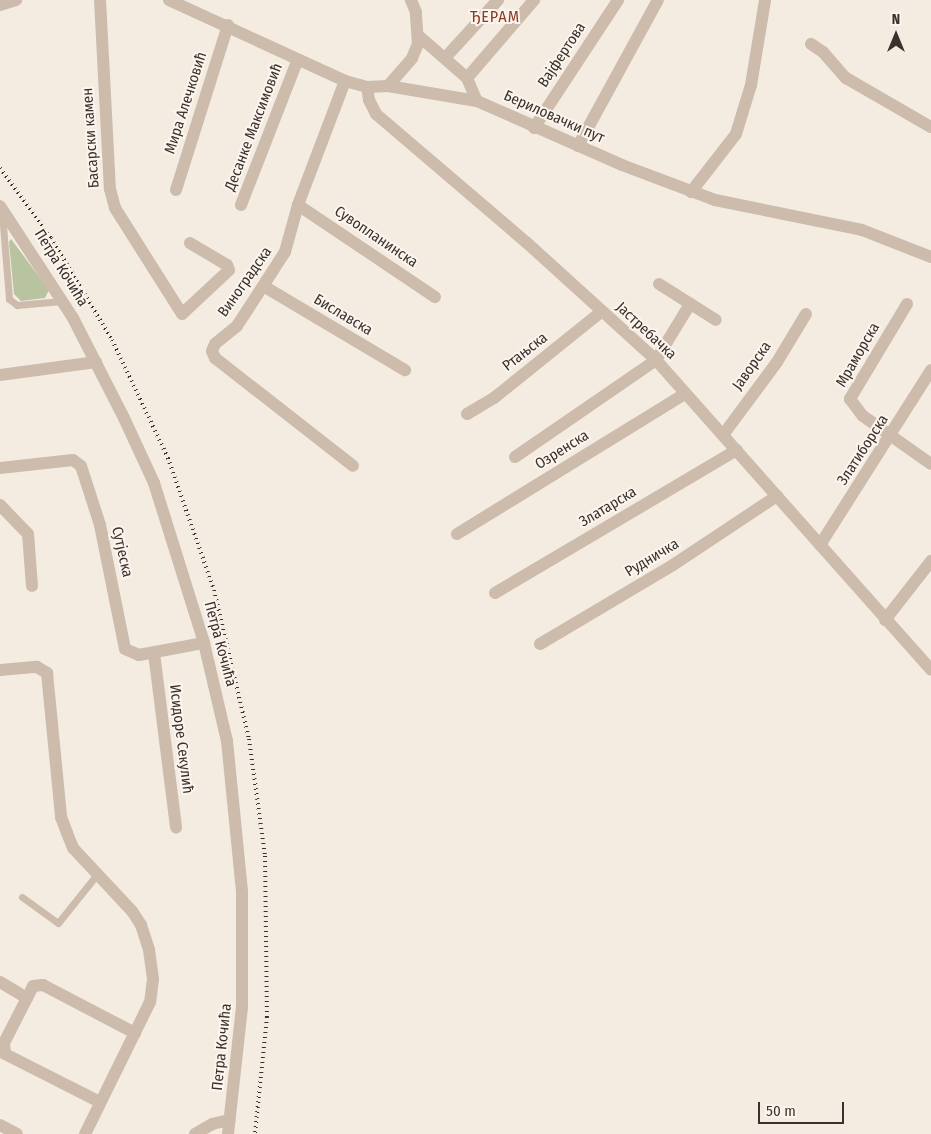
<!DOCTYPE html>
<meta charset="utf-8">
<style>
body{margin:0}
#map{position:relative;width:931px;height:1134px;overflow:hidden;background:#f4ebe1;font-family:"Fira Sans Condensed",sans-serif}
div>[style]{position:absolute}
.green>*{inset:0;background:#b8c4a0}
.service>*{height:7px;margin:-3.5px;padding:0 3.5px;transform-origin:3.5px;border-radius:3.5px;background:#cdbbac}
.minor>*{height:12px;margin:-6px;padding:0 6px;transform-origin:6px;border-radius:6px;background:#cdbbac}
.tertiary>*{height:12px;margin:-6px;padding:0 6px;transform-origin:6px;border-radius:6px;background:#cdbbac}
.rail>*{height:4px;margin-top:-2px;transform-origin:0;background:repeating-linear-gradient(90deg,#3b302b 0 1px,transparent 0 5px)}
span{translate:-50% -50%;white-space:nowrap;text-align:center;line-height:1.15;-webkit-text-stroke:4px #fbf5ee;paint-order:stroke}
.street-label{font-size:15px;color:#3b302b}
.neighbourhood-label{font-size:16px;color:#8c3b22;letter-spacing:1px}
.north{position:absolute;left:871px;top:10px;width:50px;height:50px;-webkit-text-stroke:4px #fbf5ee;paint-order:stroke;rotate:0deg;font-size:14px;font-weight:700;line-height:20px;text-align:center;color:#3b302b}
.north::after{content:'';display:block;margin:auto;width:18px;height:22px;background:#3b302b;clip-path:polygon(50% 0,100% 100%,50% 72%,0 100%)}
.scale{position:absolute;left:758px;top:1102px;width:86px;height:22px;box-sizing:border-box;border:2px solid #3b302b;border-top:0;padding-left:6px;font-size:15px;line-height:18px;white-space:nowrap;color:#3b302b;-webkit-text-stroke:4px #fbf5ee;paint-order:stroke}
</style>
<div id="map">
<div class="green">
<i style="clip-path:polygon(11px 239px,49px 290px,45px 298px,21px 301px,14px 294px,9px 242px)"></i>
</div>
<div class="service">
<i style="left:2px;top:213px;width:86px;rotate:85.3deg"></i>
<i style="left:9px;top:299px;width:10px;rotate:37deg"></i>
<i style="left:17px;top:305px;width:45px;rotate:-5.1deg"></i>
<i style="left:22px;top:897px;width:44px;rotate:35.8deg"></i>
<i style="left:58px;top:923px;width:64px;rotate:-51.3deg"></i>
</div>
<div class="minor">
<i style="left:100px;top:0;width:189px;rotate:87deg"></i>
<i style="left:110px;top:189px;width:20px;rotate:75deg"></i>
<i style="left:115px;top:208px;width:125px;rotate:57.7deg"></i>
<i style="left:182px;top:314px;width:64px;rotate:-43.1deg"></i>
<i style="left:229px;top:270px;width:5px;rotate:-112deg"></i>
<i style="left:227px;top:265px;width:43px;rotate:-149.3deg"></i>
<i style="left:169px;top:0;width:194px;rotate:24.7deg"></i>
<i style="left:345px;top:81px;width:23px;rotate:15deg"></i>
<i style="left:367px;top:87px;width:21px;rotate:-3deg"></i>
<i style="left:388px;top:86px;width:90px;rotate:9.6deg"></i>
<i style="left:477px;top:101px;width:158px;rotate:23.8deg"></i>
<i style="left:622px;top:165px;width:99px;rotate:20.6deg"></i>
<i style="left:715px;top:200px;width:150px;rotate:11.5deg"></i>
<i style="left:862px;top:230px;width:74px;rotate:21.4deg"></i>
<i style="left:0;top:5px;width:17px;rotate:-17deg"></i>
<i style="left:420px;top:37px;width:62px;rotate:41.1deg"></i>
<i style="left:467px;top:78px;width:25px;rotate:67deg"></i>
<i style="left:811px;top:44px;width:14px;rotate:34deg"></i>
<i style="left:823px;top:52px;width:35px;rotate:49deg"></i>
<i style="left:846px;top:78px;width:98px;rotate:30deg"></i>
<i style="left:445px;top:58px;width:79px;rotate:-47.6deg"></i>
<i style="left:467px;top:78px;width:103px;rotate:-49.3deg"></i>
<i style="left:345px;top:81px;width:133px;rotate:110.8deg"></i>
<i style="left:298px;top:205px;width:49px;rotate:105.5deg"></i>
<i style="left:285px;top:252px;width:88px;rotate:123deg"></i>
<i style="left:237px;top:326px;width:28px;rotate:141deg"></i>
<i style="left:215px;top:344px;width:8px;rotate:113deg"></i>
<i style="left:212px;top:351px;width:8px;rotate:67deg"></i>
<i style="left:215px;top:358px;width:175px;rotate:38deg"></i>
<i style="left:388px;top:86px;width:37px;rotate:-49deg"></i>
<i style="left:412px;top:58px;width:15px;rotate:-67deg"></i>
<i style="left:418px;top:44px;width:32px;rotate:-94deg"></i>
<i style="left:416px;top:12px;width:13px;rotate:-113deg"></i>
<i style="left:367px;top:87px;width:13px;rotate:81deg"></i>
<i style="left:369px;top:100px;width:16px;rotate:63deg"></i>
<i style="left:376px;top:114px;width:197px;rotate:40.5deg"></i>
<i style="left:526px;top:242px;width:176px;rotate:42.2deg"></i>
<i style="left:656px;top:360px;width:414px;rotate:48.4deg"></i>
<i style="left:534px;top:128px;width:153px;rotate:-56.7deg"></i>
<i style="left:578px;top:146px;width:166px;rotate:-61.3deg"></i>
<i style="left:176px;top:190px;width:173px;rotate:-72.5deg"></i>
<i style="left:691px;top:192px;width:73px;rotate:-52.2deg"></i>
<i style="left:736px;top:134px;width:51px;rotate:-73deg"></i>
<i style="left:751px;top:85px;width:86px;rotate:-80.6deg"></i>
<i style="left:241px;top:205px;width:155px;rotate:-68.7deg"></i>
<i style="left:298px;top:205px;width:165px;rotate:33.9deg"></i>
<i style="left:0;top:206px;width:134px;rotate:56.9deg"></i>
<i style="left:73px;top:318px;width:112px;rotate:63deg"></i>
<i style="left:124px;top:418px;width:72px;rotate:65.2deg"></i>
<i style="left:154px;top:483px;width:168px;rotate:72.6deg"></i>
<i style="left:204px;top:643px;width:101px;rotate:76.8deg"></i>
<i style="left:227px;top:741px;width:152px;rotate:84.3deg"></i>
<i style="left:242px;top:892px;width:115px;rotate:90deg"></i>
<i style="left:242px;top:1007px;width:128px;rotate:96.3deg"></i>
<i style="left:659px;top:284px;width:67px;rotate:32.3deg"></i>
<i style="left:265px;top:287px;width:163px;rotate:30.7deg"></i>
<i style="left:907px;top:304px;width:111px;rotate:121deg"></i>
<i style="left:850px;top:399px;width:21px;rotate:53deg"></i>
<i style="left:863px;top:416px;width:83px;rotate:35.2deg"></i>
<i style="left:0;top:375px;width:97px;rotate:-7.7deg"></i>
<i style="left:467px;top:414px;width:31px;rotate:-31deg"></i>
<i style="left:494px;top:398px;width:137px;rotate:-38.8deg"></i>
<i style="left:723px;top:435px;width:91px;rotate:-53.5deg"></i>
<i style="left:777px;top:362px;width:56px;rotate:-58.9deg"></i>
<i style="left:515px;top:457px;width:171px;rotate:-34.5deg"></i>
<i style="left:656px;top:360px;width:66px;rotate:-58.7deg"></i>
<i style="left:0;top:468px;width:73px;rotate:-6.3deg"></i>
<i style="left:73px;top:460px;width:10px;rotate:37deg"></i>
<i style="left:81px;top:466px;width:62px;rotate:72.1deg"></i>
<i style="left:100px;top:525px;width:126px;rotate:78.6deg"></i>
<i style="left:125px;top:649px;width:15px;rotate:23deg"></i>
<i style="left:139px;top:655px;width:66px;rotate:-10.5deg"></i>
<i style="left:0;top:505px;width:40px;rotate:46deg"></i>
<i style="left:28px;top:534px;width:52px;rotate:85.6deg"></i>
<i style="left:457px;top:534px;width:268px;rotate:-31.6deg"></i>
<i style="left:820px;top:545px;width:207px;rotate:-57.6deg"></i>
<i style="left:495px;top:593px;width:281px;rotate:-30.6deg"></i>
<i style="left:885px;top:620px;width:75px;rotate:-52.1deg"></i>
<i style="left:540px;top:644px;width:155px;rotate:-30.7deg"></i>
<i style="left:673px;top:565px;width:125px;rotate:-33.6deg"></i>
<i style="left:154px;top:653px;width:176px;rotate:82.8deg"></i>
<i style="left:0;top:670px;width:37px;rotate:-5deg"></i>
<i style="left:37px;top:667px;width:12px;rotate:31deg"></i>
<i style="left:47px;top:673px;width:145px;rotate:84.4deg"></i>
<i style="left:61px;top:817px;width:17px;rotate:69deg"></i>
<i style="left:67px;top:833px;width:16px;rotate:68deg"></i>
<i style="left:73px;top:848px;width:86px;rotate:46.9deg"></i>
<i style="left:132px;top:911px;width:17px;rotate:57deg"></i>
<i style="left:141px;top:925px;width:26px;rotate:72deg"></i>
<i style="left:149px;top:950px;width:29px;rotate:82deg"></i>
<i style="left:153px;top:979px;width:23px;rotate:97deg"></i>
<i style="left:150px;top:1002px;width:147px;rotate:116.2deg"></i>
<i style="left:0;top:982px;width:31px;rotate:31deg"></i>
<i style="left:27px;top:998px;width:13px;rotate:-63deg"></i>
<i style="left:33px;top:986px;width:10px;rotate:-6deg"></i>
<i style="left:43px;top:985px;width:104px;rotate:27.6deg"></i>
<i style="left:27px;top:998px;width:51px;rotate:117.1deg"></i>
<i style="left:4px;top:1043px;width:11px;rotate:85deg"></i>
<i style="left:5px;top:1054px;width:106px;rotate:26.8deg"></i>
<i style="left:195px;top:1134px;width:20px;rotate:-30deg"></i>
<i style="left:212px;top:1124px;width:18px;rotate:-13deg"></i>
</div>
<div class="tertiary">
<i style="left:0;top:1125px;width:19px;rotate:28deg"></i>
</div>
<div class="rail">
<i style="left:0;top:168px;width:87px;rotate:53.9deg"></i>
<i style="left:51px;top:238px;width:119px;rotate:59.1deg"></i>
<i style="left:112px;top:340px;width:131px;rotate:64.6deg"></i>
<i style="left:168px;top:458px;width:140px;rotate:70.8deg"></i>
<i style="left:214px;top:590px;width:153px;rotate:76.8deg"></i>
<i style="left:249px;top:739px;width:118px;rotate:82.2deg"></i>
<i style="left:265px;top:856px;width:161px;rotate:89.3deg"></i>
<i style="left:267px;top:1017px;width:118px;rotate:95.9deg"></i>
</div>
<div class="street-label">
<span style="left:562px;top:55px;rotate:-57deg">Вајфертова</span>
<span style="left:186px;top:103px;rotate:-72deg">Мира Алечковић</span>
<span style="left:554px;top:117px;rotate:24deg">Бериловачки пут</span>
<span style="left:254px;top:127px;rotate:-69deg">Десанке Максимовић</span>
<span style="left:91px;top:138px;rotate:-94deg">Басарски камен</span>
<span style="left:376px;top:237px;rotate:34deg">Сувопланинска</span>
<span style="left:61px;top:268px;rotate:58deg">Петра Кочића</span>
<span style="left:245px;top:282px;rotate:-55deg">Виноградска</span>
<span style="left:343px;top:315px;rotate:31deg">Биславска</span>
<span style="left:646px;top:331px;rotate:43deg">Јастребачка</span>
<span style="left:525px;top:352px;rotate:-38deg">Ртањска</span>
<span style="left:858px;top:355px;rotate:-60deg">Мраморска</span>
<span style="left:752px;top:366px;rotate:-55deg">Јаворска</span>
<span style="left:562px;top:450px;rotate:-32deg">Озренска</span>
<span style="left:863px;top:450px;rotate:-57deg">Златиборска</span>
<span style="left:608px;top:507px;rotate:-31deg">Златарска</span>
<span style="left:122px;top:552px;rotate:77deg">Сутјеска</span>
<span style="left:652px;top:558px;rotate:-31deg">Рудничка</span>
<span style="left:220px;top:644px;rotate:75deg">Петра Кочића</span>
<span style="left:181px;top:739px;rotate:83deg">Исидоре Секулић</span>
<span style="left:222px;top:1047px;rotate:-84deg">Петра Кочића</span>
</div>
<div class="neighbourhood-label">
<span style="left:495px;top:17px">ЂЕРАМ</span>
</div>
<div class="north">N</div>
<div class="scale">50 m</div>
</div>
